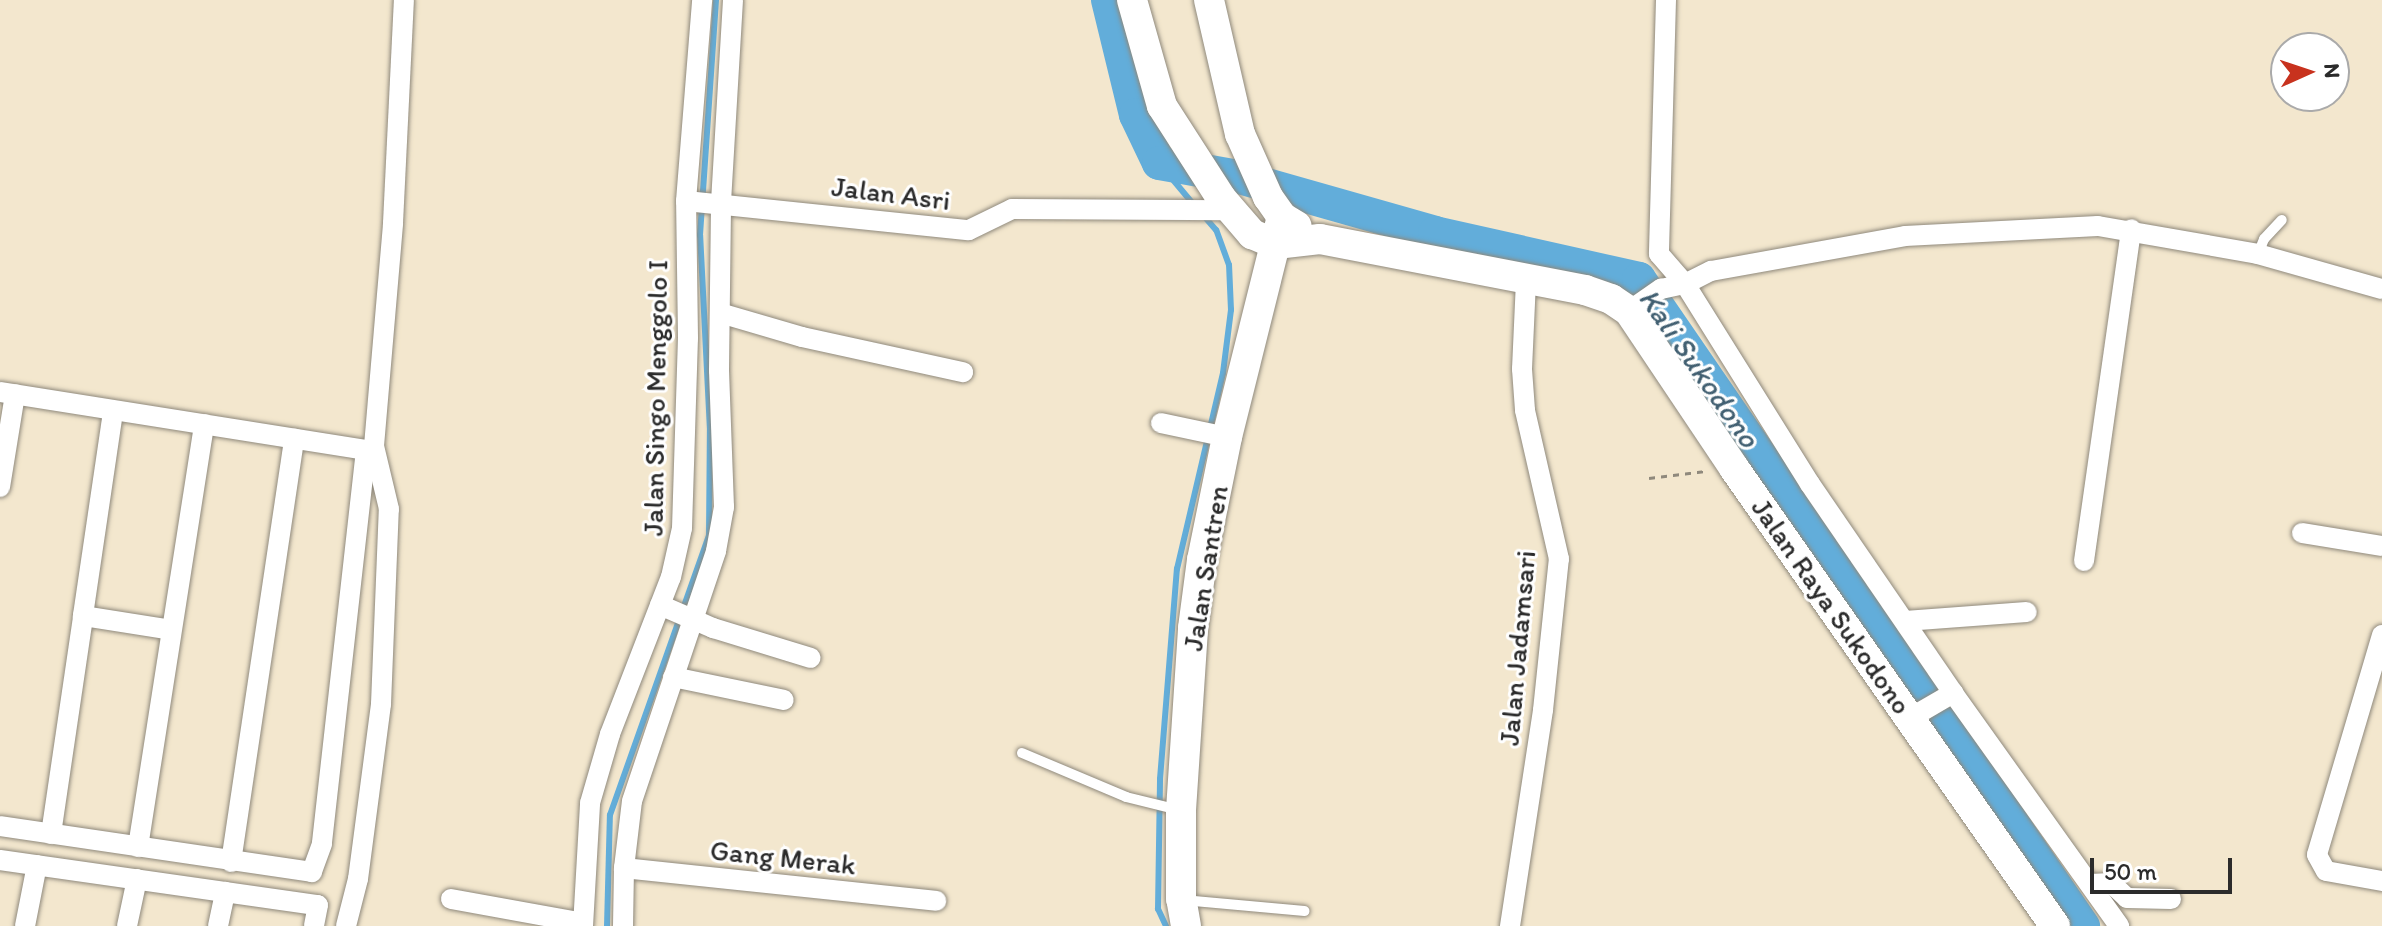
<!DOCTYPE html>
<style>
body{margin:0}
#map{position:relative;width:2382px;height:926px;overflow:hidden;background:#f3e7ce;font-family:Itim,sans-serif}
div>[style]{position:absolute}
.stream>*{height:6px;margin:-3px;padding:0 3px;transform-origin:3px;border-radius:3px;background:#62adda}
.river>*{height:34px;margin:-17px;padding:0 17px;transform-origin:17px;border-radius:17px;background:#62adda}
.path>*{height:3px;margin-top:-1.5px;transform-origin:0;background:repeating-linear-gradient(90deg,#8f897c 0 6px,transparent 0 12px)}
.roads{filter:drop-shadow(0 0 2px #8f897c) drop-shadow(0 0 2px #8f897c)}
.lane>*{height:10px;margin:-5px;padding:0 5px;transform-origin:5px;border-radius:5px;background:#fff}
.street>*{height:20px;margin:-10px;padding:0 10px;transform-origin:10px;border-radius:10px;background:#fff}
.secondary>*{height:30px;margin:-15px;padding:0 15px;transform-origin:15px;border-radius:15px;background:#fff}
span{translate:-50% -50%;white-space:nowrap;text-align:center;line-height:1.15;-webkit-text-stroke:6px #fff;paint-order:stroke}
.street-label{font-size:28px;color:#2b2b2b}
.water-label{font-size:30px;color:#415f71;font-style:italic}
.north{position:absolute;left:2270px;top:32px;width:80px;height:80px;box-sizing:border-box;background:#fff;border:2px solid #aaa;border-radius:50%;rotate:87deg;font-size:22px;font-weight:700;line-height:32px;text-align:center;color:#2b2b2b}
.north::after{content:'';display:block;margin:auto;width:28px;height:36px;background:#c8321e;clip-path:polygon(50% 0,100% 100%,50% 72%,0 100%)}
.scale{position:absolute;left:2090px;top:858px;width:142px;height:36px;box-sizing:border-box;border:4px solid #2b2b2b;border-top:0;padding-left:10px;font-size:24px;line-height:28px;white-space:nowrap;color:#2b2b2b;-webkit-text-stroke:6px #fff;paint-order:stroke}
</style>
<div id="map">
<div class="stream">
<i style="left:1159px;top:163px;width:55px;rotate:50.2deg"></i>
<i style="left:607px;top:926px;width:111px;rotate:-88.5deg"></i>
<i style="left:610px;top:815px;width:297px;rotate:-70.5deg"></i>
<i style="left:709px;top:535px;width:105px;rotate:-89.5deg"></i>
<i style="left:710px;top:430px;width:195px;rotate:-92.9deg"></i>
<i style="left:700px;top:235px;width:236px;rotate:-86.1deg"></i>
<i style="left:1166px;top:926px;width:19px;rotate:-115deg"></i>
<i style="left:1158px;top:909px;width:130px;rotate:-89.1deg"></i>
<i style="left:1160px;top:779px;width:211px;rotate:-85.4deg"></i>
<i style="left:1177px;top:569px;width:201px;rotate:-76.8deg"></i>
<i style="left:1223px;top:373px;width:64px;rotate:-82.8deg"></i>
<i style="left:1231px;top:310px;width:45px;rotate:-92.5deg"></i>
<i style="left:1229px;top:265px;width:37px;rotate:-110deg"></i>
<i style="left:1216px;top:230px;width:21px;rotate:-131deg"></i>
</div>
<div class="river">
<i style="left:1108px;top:0;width:118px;rotate:76.3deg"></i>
<i style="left:1136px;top:115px;width:53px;rotate:64.4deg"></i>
<i style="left:1159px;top:163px;width:81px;rotate:9.9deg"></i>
<i style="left:1239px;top:177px;width:204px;rotate:15.9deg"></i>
<i style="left:1435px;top:233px;width:209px;rotate:12.7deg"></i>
<i style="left:1639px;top:279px;width:785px;rotate:55.54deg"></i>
</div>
<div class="path">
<i style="left:1649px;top:478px;width:57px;rotate:-7deg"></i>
</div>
<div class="roads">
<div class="lane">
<i style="left:2258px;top:254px;width:16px;rotate:-68deg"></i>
<i style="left:2264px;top:239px;width:26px;rotate:-47deg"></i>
<i style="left:1022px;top:753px;width:113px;rotate:22.9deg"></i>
<i style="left:1126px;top:797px;width:55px;rotate:13.8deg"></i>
<i style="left:1183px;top:900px;width:122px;rotate:5.2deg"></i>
</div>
<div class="street">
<i style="left:1666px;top:0;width:254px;rotate:91.6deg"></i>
<i style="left:1659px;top:254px;width:40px;rotate:49deg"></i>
<i style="left:1685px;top:284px;width:236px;rotate:58deg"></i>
<i style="left:1810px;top:484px;width:253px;rotate:55.6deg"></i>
<i style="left:1953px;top:693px;width:286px;rotate:54.5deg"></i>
<i style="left:686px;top:201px;width:284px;rotate:5.9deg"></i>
<i style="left:969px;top:230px;width:48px;rotate:-26deg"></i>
<i style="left:1012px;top:209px;width:217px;rotate:0.3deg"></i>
<i style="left:1629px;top:311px;width:39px;rotate:-35deg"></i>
<i style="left:1661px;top:289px;width:25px;rotate:-12deg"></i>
<i style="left:1685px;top:284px;width:29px;rotate:-27deg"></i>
<i style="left:1711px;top:271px;width:197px;rotate:-10.2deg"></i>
<i style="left:1905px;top:236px;width:193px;rotate:-3deg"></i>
<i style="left:2098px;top:226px;width:162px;rotate:9.9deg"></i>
<i style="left:2258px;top:254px;width:129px;rotate:15.8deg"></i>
<i style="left:720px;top:313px;width:85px;rotate:16.3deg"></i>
<i style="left:802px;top:337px;width:165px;rotate:12.3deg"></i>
<i style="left:0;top:392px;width:371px;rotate:9deg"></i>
<i style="left:366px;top:450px;width:396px;rotate:96.4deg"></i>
<i style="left:322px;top:844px;width:30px;rotate:110deg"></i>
<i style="left:312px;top:872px;width:315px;rotate:-171.6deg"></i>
<i style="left:113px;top:412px;width:206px;rotate:98.4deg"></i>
<i style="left:83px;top:616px;width:89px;rotate:9deg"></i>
<i style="left:1161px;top:423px;width:67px;rotate:12deg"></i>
<i style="left:0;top:487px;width:94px;rotate:-80.8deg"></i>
<i style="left:2302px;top:533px;width:81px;rotate:9.2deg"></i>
<i style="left:2084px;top:561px;width:335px;rotate:-81.9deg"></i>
<i style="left:660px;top:605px;width:58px;rotate:23.5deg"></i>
<i style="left:713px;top:628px;width:102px;rotate:17deg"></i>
<i style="left:1905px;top:621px;width:122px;rotate:-4.2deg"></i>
<i style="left:2382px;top:635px;width:229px;rotate:106.5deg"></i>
<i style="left:2317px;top:855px;width:18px;rotate:61deg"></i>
<i style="left:2326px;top:871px;width:57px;rotate:10.1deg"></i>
<i style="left:673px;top:677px;width:113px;rotate:11.7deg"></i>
<i style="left:1912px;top:717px;width:48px;rotate:-30.3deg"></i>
<i style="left:51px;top:834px;width:220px;rotate:-81.6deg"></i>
<i style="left:138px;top:847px;width:428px;rotate:-81.1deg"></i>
<i style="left:0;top:860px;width:321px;rotate:8.1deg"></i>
<i style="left:318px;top:905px;width:21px;rotate:101deg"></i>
<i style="left:231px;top:862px;width:428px;rotate:-81.5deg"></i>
<i style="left:624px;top:868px;width:314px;rotate:6deg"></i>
<i style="left:2091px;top:884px;width:20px;rotate:-3deg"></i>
<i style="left:2111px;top:883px;width:22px;rotate:43deg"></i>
<i style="left:2127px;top:898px;width:44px;rotate:1.3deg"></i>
<i style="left:451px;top:899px;width:134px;rotate:10.3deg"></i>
<i style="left:25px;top:926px;width:62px;rotate:-78.9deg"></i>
<i style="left:127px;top:926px;width:48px;rotate:-78deg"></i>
<i style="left:218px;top:926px;width:35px;rotate:-78deg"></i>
<i style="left:346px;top:926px;width:49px;rotate:-75.7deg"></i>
<i style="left:358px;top:879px;width:177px;rotate:-82.5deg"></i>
<i style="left:381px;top:704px;width:195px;rotate:-87.7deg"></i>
<i style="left:389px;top:509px;width:65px;rotate:-103.4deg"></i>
<i style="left:374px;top:446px;width:224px;rotate:-85.1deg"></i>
<i style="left:393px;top:223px;width:223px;rotate:-87.2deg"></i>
<i style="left:583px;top:926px;width:123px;rotate:-86.7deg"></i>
<i style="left:590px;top:803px;width:72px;rotate:-73.8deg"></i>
<i style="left:610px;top:734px;width:168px;rotate:-68.8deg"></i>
<i style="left:671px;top:577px;width:50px;rotate:-77.3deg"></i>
<i style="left:682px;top:528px;width:190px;rotate:-88.2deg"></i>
<i style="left:688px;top:338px;width:137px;rotate:-90.8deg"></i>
<i style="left:686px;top:201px;width:202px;rotate:-85.4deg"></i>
<i style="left:623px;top:926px;width:58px;rotate:-89deg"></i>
<i style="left:624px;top:868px;width:67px;rotate:-83.2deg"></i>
<i style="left:632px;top:801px;width:264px;rotate:-71.4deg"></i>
<i style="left:716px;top:551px;width:45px;rotate:-79.7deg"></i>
<i style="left:724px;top:507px;width:137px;rotate:-92.1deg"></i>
<i style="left:719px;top:370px;width:168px;rotate:-89.3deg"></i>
<i style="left:721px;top:202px;width:202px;rotate:-86.6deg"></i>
<i style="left:1510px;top:926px;width:219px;rotate:-81.3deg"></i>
<i style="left:1543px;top:710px;width:152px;rotate:-84deg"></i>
<i style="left:1559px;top:559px;width:153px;rotate:-102.9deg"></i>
<i style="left:1525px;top:410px;width:41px;rotate:-94.2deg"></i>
<i style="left:1522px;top:369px;width:89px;rotate:-87.4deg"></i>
</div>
<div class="secondary">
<i style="left:1132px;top:0;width:110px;rotate:74.2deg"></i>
<i style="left:1162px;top:106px;width:109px;rotate:57.3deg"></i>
<i style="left:1221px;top:198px;width:48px;rotate:49.3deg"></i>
<i style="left:1252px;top:234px;width:26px;rotate:23deg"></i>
<i style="left:1276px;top:244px;width:44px;rotate:-6.5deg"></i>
<i style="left:1320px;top:239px;width:270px;rotate:10.9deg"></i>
<i style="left:1585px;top:290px;width:28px;rotate:19deg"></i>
<i style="left:1611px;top:299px;width:22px;rotate:34deg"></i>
<i style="left:1629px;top:311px;width:189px;rotate:56.2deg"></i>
<i style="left:1734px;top:468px;width:559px;rotate:54.97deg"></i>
<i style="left:1209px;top:0;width:138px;rotate:77deg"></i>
<i style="left:1240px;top:134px;width:69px;rotate:66deg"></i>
<i style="left:1268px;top:197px;width:24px;rotate:55deg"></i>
<i style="left:1282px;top:217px;width:17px;rotate:31deg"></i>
<i style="left:1186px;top:926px;width:27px;rotate:-100deg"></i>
<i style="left:1181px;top:899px;width:89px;rotate:-90deg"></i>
<i style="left:1181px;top:810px;width:182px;rotate:-86.2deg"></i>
<i style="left:1193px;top:628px;width:69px;rotate:-82.5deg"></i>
<i style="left:1202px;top:560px;width:126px;rotate:-78.5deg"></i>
<i style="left:1227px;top:437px;width:227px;rotate:-76deg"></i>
</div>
</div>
<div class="street-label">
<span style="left:891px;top:193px;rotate:7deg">Jalan Asri</span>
<span style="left:655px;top:398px;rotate:-89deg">Jalan Singo Menggolo I</span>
<span style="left:1205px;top:568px;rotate:-81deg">Jalan Santren</span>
<span style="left:1832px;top:606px;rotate:55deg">Jalan Raya Sukodono</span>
<span style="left:1517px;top:648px;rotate:-85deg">Jalan Jadamsari</span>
<span style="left:783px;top:857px;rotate:6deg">Gang Merak</span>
</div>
<div class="water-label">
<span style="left:1699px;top:368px;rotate:55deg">Kali Sukodono</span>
</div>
<div class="north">N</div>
<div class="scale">50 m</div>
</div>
